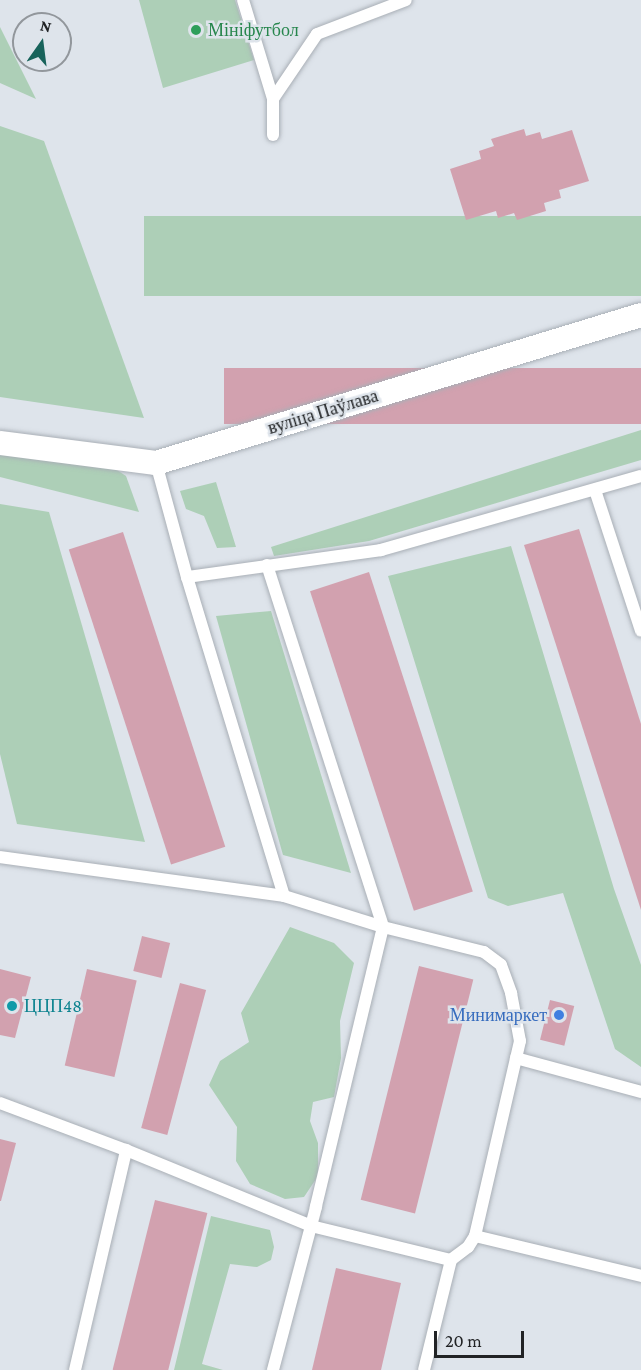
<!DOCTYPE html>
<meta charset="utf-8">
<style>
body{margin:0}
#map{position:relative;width:641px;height:1370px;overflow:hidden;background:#dee4eb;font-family:"Crimson Pro",serif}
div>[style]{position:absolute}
.green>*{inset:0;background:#adcfb7;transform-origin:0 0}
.building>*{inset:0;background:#d2a1af;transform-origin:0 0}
.roads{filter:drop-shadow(0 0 2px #a9afb6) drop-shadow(0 0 2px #a9afb6)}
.lane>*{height:12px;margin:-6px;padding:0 6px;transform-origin:6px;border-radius:6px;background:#fff}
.street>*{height:24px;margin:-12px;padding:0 12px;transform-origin:12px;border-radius:12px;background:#fff}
.dots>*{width:16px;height:16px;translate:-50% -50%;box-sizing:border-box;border:3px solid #dee4eb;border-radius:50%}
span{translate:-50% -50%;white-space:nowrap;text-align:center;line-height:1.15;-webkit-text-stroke:5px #dee4eb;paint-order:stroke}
.leisure-label{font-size:18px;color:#27864d}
.left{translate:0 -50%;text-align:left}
.street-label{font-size:18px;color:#212325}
.culture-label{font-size:18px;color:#0d838f}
.shop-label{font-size:18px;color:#366cbe}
.right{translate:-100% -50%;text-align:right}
.north{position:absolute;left:12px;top:12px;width:60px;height:60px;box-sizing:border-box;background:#dee4eb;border:2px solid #92979c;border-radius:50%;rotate:14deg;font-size:16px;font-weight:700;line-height:24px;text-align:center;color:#212325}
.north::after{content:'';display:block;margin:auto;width:21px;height:27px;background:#18635b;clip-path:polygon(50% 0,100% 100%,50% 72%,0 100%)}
.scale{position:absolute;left:434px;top:1331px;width:90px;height:27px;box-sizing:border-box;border:3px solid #212325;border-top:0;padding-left:8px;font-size:18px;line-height:21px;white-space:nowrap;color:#212325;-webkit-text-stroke:4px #dee4eb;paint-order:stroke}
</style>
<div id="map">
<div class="green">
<i style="clip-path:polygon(139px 0,235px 0,254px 60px,163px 88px)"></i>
<i style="clip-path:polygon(0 27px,36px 99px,0 83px)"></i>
<i style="clip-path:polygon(0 126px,44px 141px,144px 418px,0 397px)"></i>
<i style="left:641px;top:216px;width:80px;height:497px;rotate:90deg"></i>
<i style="clip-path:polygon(641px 430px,641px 460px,369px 541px,274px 556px,271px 547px)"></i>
<i style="clip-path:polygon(0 452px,108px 464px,126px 476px,139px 512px,0 477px)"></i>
<i style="clip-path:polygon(216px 482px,236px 547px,217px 548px,204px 516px,186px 509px,180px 491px)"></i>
<i style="clip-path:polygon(0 504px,49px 512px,145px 842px,17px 824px,0 754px)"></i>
<i style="clip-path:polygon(511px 546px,614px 889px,641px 965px,641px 1067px,615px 1049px,563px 893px,508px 906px,488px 898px,388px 576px)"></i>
<i style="clip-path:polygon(271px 611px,351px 873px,283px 855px,216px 616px)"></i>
<i style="clip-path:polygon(290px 927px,334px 943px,354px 963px,340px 1021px,341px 1058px,334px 1097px,313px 1102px,310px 1121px,318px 1143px,318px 1176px,304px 1197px,285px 1199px,250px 1184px,236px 1161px,237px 1127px,209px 1085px,220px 1061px,249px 1042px,241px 1013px)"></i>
<i style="clip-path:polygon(211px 1216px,270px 1230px,274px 1247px,271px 1260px,257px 1267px,230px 1264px,202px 1364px,223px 1370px,174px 1370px)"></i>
</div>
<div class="building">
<i style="clip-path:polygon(524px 129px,526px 136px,540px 132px,542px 139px,572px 130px,589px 181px,559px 190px,561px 198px,544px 203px,546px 211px,517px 220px,514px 213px,498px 218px,496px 211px,466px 220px,450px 169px,481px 159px,479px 151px,494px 146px,491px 139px)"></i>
<i style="left:641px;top:368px;width:56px;height:417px;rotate:90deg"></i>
<i style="clip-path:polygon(579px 529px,641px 724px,641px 910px,524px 545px)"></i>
<i style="left:123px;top:532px;width:331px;height:57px;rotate:72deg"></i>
<i style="left:369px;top:572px;width:336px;height:62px;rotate:72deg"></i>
<i style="left:142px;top:936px;width:29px;height:36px;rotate:14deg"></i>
<i style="left:419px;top:966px;width:56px;height:241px;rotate:14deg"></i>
<i style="clip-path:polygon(0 969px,31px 977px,15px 1038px,0 1035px)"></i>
<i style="left:87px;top:969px;width:51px;height:99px;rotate:13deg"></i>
<i style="left:180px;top:983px;width:27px;height:150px;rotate:15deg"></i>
<i style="left:550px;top:1000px;width:25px;height:41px;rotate:14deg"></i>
<i style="clip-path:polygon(0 1139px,16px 1143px,1px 1201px,0 1201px)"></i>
<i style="left:155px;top:1200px;width:54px;height:175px;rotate:14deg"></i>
<i style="clip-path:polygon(336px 1268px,401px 1283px,381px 1370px,312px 1370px)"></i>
</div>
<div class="roads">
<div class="lane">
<i style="left:243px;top:0;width:103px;rotate:73.1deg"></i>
<i style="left:273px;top:99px;width:78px;rotate:-55.9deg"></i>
<i style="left:317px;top:34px;width:95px;rotate:-20.9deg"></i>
<i style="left:273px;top:135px;width:36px;rotate:-90deg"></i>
<i style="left:156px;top:463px;width:118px;rotate:74.8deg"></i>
<i style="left:187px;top:577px;width:196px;rotate:-7.9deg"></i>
<i style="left:381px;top:550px;width:270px;rotate:-15.9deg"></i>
<i style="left:595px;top:490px;width:148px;rotate:71.9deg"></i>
<i style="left:267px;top:565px;width:380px;rotate:72.2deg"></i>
<i style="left:383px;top:927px;width:288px;rotate:103.5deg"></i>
<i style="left:316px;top:1207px;width:169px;rotate:104.8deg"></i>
<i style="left:187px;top:577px;width:333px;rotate:73.1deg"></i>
<i style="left:0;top:857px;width:287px;rotate:7.8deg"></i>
<i style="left:284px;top:896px;width:104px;rotate:17.4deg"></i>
<i style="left:383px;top:927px;width:104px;rotate:13.9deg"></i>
<i style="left:484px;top:952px;width:21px;rotate:37deg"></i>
<i style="left:501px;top:965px;width:30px;rotate:70deg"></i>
<i style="left:511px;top:993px;width:49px;rotate:79.4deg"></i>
<i style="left:520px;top:1041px;width:200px;rotate:103deg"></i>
<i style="left:475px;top:1236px;width:13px;rotate:122deg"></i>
<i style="left:468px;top:1247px;width:21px;rotate:143deg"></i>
<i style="left:451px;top:1260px;width:113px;rotate:103.8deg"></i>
<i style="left:516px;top:1058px;width:130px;rotate:15.2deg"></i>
<i style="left:0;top:1103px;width:134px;rotate:20.5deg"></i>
<i style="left:126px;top:1150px;width:200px;rotate:22.3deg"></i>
<i style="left:311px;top:1226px;width:144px;rotate:13.7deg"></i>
<i style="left:475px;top:1236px;width:171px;rotate:13.5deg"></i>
<i style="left:75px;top:1370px;width:226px;rotate:-76.9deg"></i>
</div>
<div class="street">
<i style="left:0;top:443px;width:157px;rotate:7.3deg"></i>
<i style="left:156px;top:463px;width:507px;rotate:-16.97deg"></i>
</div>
</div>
<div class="dots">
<i style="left:196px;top:30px;background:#2e9e5b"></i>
<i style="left:12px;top:1006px;background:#0f9aa8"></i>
<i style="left:559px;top:1015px;background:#3f7fe0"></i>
</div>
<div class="leisure-label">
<span class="left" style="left:208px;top:30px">Мініфутбол</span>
</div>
<div class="street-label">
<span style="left:323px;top:412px;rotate:-17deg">вуліца Паўлава</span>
</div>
<div class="culture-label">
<span class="left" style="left:24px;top:1006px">ЦЦП48</span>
</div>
<div class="shop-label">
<span class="right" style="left:547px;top:1015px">Минимаркет</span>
</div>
<div class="north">N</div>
<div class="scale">20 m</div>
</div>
